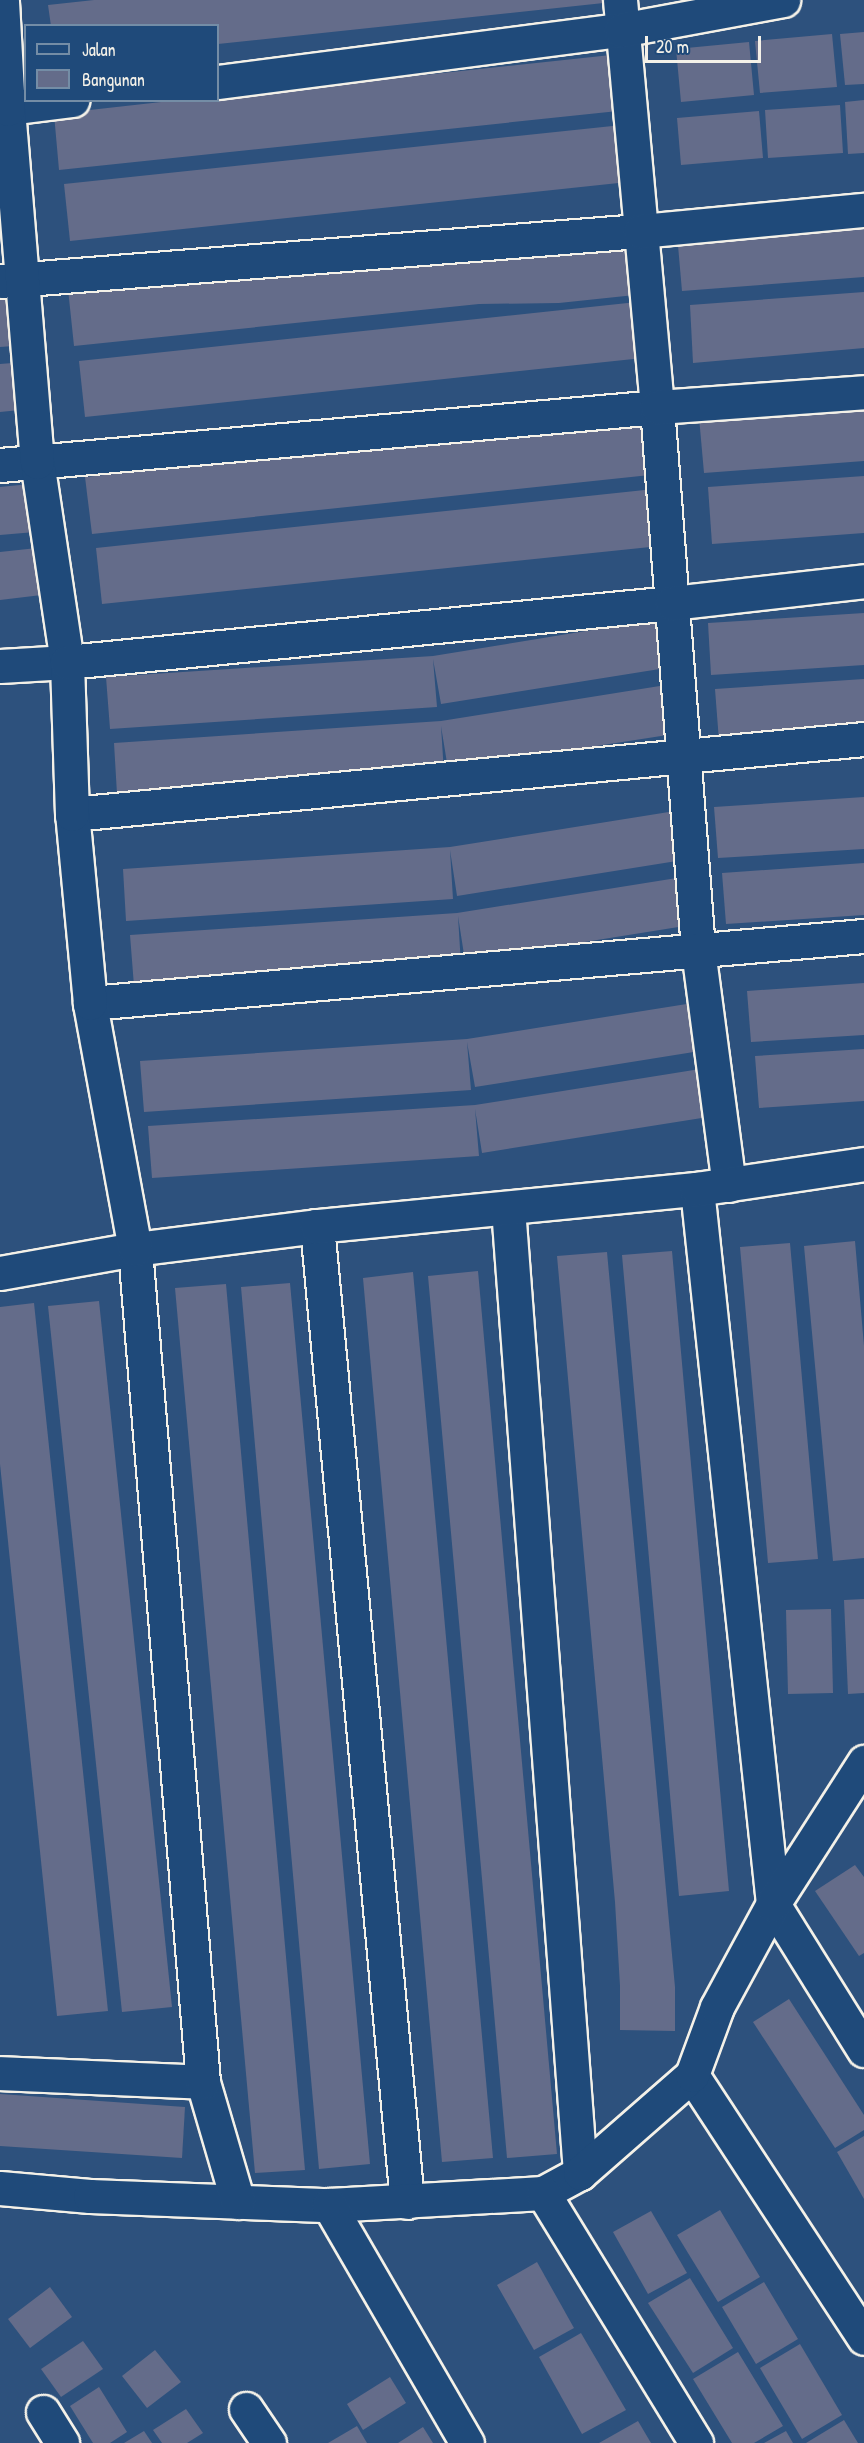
<!DOCTYPE html>
<html>
<head>
<meta charset="utf-8">
<style>
	body { margin:0 }
	#map { position:relative; width:864px; height:2443px; overflow:hidden; background:#2d517d; font-family:"Patrick Hand",sans-serif }
	div>[style] { position:absolute }
	[style*='--x'] { left:calc(var(--x)*1px); top:calc(var(--y)*1px); width:calc(var(--w)*1px); rotate:calc(var(--a)*1deg) }
	.building>* { inset:0; background:#646c8a }
	.roads { filter:drop-shadow(2px 0 #f4f1e8) drop-shadow(-2px 0 #f4f1e8) drop-shadow(0 2px #f4f1e8) drop-shadow(0 -2px #f4f1e8) }
	.minor>* { height:33px; margin:-16.5px; padding:0 16.5px; transform-origin:16.5px; border-radius:16.5px; background:#1f4a7a }
	span { translate:-50% -50%; white-space:nowrap; text-align:center; line-height:1.15; -webkit-text-stroke:4.5px #1f4a7a; paint-order:stroke }
	.legend { position:absolute; left:24px; top:24px; width:195px; height:78px; box-sizing:border-box; background:#1f4a7a; border:2px solid #748da6; margin:0; padding:8px 10px; list-style:none; font-size:18px; color:#f4f1e8 }
	.legend li { display:flex; align-items:center; gap:12px; height:30px }
	.legend b { width:30px; border:2px solid #748da6 }
	.scale { position:absolute; left:645px; top:36px; width:116px; height:27px; box-sizing:border-box; border:3px solid #f4f1e8; border-top:0; padding-left:8px; font-size:18px; line-height:21px; white-space:nowrap; color:#f4f1e8; -webkit-text-stroke:4px #1f4a7a; paint-order:stroke }
</style>
</head>
<body>
<div id="map">
	<div class="building">
		<i style="clip-path:polygon(94px 0,613px 0,613px 2px,218px 44px,218px 26px,51px 26px,48px 5px)"></i>
		<i style="clip-path:polygon(864px 32px,864px 84px,845px 85px,840px 34px)"></i>
		<i style="clip-path:polygon(832px 34px,837px 87px,760px 93px,755px 41px)"></i>
		<i style="clip-path:polygon(749px 42px,754px 95px,681px 102px,676px 49px)"></i>
		<i style="clip-path:polygon(611px 55px,618px 111px,59px 170px,54px 114px,179px 100px,218px 100px,218px 97px)"></i>
		<i style="clip-path:polygon(864px 100px,864px 153px,848px 154px,845px 102px)"></i>
		<i style="clip-path:polygon(840px 105px,843px 153px,768px 158px,765px 110px)"></i>
		<i style="clip-path:polygon(759px 111px,763px 158px,681px 165px,677px 118px)"></i>
		<i style="clip-path:polygon(622px 125px,628px 182px,70px 241px,64px 184px)"></i>
		<i style="clip-path:polygon(864px 220px,864px 277px,682px 291px,677px 234px)"></i>
		<i style="clip-path:polygon(628px 238px,635px 295px,559px 303px,479px 304px,74px 346px,68px 289px)"></i>
		<i style="clip-path:polygon(864px 292px,864px 348px,693px 363px,690px 305px)"></i>
		<i style="clip-path:polygon(9px 298px,14px 346px,0 347px,0 299px)"></i>
		<i style="clip-path:polygon(637px 302px,643px 358px,85px 417px,79px 361px)"></i>
		<i style="clip-path:polygon(25px 362px,30px 409px,0 412px,0 364px)"></i>
		<i style="clip-path:polygon(864px 404px,864px 461px,704px 473px,699px 417px)"></i>
		<i style="clip-path:polygon(644px 418px,650px 475px,92px 534px,85px 477px)"></i>
		<i style="clip-path:polygon(864px 476px,864px 533px,712px 544px,708px 487px)"></i>
		<i style="clip-path:polygon(30px 484px,35px 532px,0 535px,0 487px)"></i>
		<i style="clip-path:polygon(654px 489px,660px 546px,102px 604px,96px 548px)"></i>
		<i style="clip-path:polygon(46px 547px,50px 594px,0 600px,0 552px)"></i>
		<i style="clip-path:polygon(864px 613px,864px 665px,711px 675px,708px 623px)"></i>
		<i style="clip-path:polygon(659px 619px,666px 668px,441px 704px,433px 659px,437px 707px,110px 729px,106px 677px,433px 656px)"></i>
		<i style="clip-path:polygon(864px 679px,864px 731px,719px 741px,715px 689px)"></i>
		<i style="clip-path:polygon(666px 685px,674px 734px,448px 769px,441px 726px,444px 773px,117px 794px,114px 743px,441px 721px)"></i>
		<i style="clip-path:polygon(864px 797px,864px 849px,718px 858px,714px 807px)"></i>
		<i style="clip-path:polygon(675px 811px,683px 860px,457px 896px,450px 850px,453px 899px,126px 921px,123px 869px,450px 847px)"></i>
		<i style="clip-path:polygon(864px 863px,864px 915px,726px 924px,722px 873px)"></i>
		<i style="clip-path:polygon(683px 877px,691px 925px,465px 961px,458px 916px,461px 965px,134px 986px,130px 935px,457px 913px)"></i>
		<i style="clip-path:polygon(864px 983px,864px 1035px,751px 1042px,747px 991px)"></i>
		<i style="clip-path:polygon(693px 1003px,700px 1051px,475px 1087px,467px 1042px,471px 1090px,144px 1112px,140px 1061px,467px 1039px)"></i>
		<i style="clip-path:polygon(864px 1049px,864px 1101px,759px 1108px,755px 1056px)"></i>
		<i style="clip-path:polygon(700px 1069px,708px 1117px,482px 1153px,475px 1109px,479px 1156px,152px 1178px,148px 1126px,475px 1105px)"></i>
		<i style="clip-path:polygon(855px 1241px,864px 1346px,864px 1558px,833px 1561px,804px 1246px)"></i>
		<i style="clip-path:polygon(790px 1243px,818px 1559px,768px 1563px,740px 1247px)"></i>
		<i style="clip-path:polygon(672px 1251px,729px 1891px,679px 1896px,622px 1255px)"></i>
		<i style="clip-path:polygon(607px 1252px,675px 1987px,675px 2031px,620px 2030px,620px 1986px,615px 1902px,557px 1256px)"></i>
		<i style="clip-path:polygon(478px 1271px,557px 2154px,507px 2158px,428px 1276px)"></i>
		<i style="clip-path:polygon(413px 1272px,493px 2158px,442px 2162px,363px 1278px)"></i>
		<i style="clip-path:polygon(290px 1283px,370px 2164px,319px 2169px,241px 1287px)"></i>
		<i style="clip-path:polygon(226px 1284px,305px 2170px,255px 2173px,175px 1288px)"></i>
		<i style="clip-path:polygon(99px 1301px,172px 2007px,122px 2012px,48px 1306px)"></i>
		<i style="clip-path:polygon(34px 1303px,108px 2011px,57px 2016px,0 1464px,0 1307px)"></i>
		<i style="clip-path:polygon(864px 1599px,864px 1693px,848px 1694px,844px 1600px)"></i>
		<i style="clip-path:polygon(831px 1609px,833px 1693px,788px 1694px,786px 1610px)"></i>
		<i style="clip-path:polygon(855px 1865px,864px 1877px,864px 1953px,859px 1956px,815px 1891px)"></i>
		<i style="clip-path:polygon(789px 1999px,864px 2115px,864px 2130px,835px 2148px,753px 2022px)"></i>
		<i style="clip-path:polygon(0 2094px,185px 2107px,182px 2158px,0 2146px)"></i>
		<i style="clip-path:polygon(864px 2136px,864px 2199px,837px 2152px)"></i>
		<i style="clip-path:polygon(720px 2210px,760px 2277px,718px 2302px,677px 2235px)"></i>
		<i style="clip-path:polygon(651px 2211px,687px 2273px,648px 2294px,613px 2232px)"></i>
		<i style="clip-path:polygon(537px 2262px,574px 2328px,534px 2350px,497px 2285px)"></i>
		<i style="clip-path:polygon(690px 2278px,733px 2348px,693px 2373px,648px 2303px)"></i>
		<i style="clip-path:polygon(764px 2282px,798px 2339px,756px 2364px,722px 2307px)"></i>
		<i style="clip-path:polygon(50px 2287px,72px 2317px,30px 2348px,8px 2319px)"></i>
		<i style="clip-path:polygon(581px 2333px,626px 2410px,582px 2434px,539px 2357px)"></i>
		<i style="clip-path:polygon(83px 2341px,103px 2369px,61px 2397px,41px 2369px)"></i>
		<i style="clip-path:polygon(800px 2344px,842px 2415px,802px 2439px,760px 2368px)"></i>
		<i style="clip-path:polygon(155px 2350px,181px 2382px,147px 2408px,122px 2376px)"></i>
		<i style="clip-path:polygon(738px 2352px,783px 2426px,754px 2443px,732px 2443px,693px 2379px)"></i>
		<i style="clip-path:polygon(390px 2377px,406px 2403px,363px 2430px,347px 2404px)"></i>
		<i style="clip-path:polygon(99px 2387px,127px 2432px,110px 2443px,93px 2443px,70px 2406px)"></i>
		<i style="clip-path:polygon(186px 2409px,203px 2433px,187px 2443px,162px 2443px,153px 2430px)"></i>
		<i style="clip-path:polygon(844px 2420px,858px 2443px,806px 2443px)"></i>
		<i style="clip-path:polygon(638px 2421px,651px 2443px,599px 2443px)"></i>
		<i style="clip-path:polygon(357px 2426px,367px 2443px,328px 2443px)"></i>
		<i style="clip-path:polygon(423px 2427px,433px 2443px,398px 2443px)"></i>
		<i style="clip-path:polygon(144px 2431px,152px 2443px,124px 2443px)"></i>
		<i style="clip-path:polygon(786px 2431px,793px 2443px,764px 2443px)"></i>
	</div>
	<div class="roads">
		<div class="minor">
			<i style="--x:620;--y:0;--w:409;--a:84.8"></i>
			<i style="--x:657;--y:407;--w:545;--a:85.68"></i>
			<i style="--x:698;--y:950;--w:237;--a:82.5"></i>
			<i style="--x:218;--y:82;--w:406;--a:-7.4"></i>
			<i style="--x:621;--y:30;--w:165;--a:-10.5"></i>
			<i style="--x:0;--y:109;--w:73;--a:-7.1"></i>
			<i style="--x:0;--y:281;--w:642;--a:-4.47"></i>
			<i style="--x:640;--y:231;--w:225;--a:-5.4"></i>
			<i style="--x:0;--y:465;--w:660;--a:-5.04"></i>
			<i style="--x:657;--y:407;--w:208;--a:-4.1"></i>
			<i style="--x:0;--y:666;--w:67;--a:-3.4"></i>
			<i style="--x:67;--y:662;--w:202;--a:-98.5"></i>
			<i style="--x:37;--y:462;--w:354;--a:-94.7"></i>
			<i style="--x:8;--y:109;--w:109;--a:-93.2"></i>
			<i style="--x:72;--y:814;--w:796;--a:-5.41"></i>
			<i style="--x:90;--y:1003;--w:777;--a:-4.95"></i>
			<i style="--x:697;--y:1189;--w:719;--a:83.93"></i>
			<i style="--x:773;--y:1904;--w:172;--a:58.1"></i>
			<i style="--x:508;--y:1208;--w:968;--a:85.73"></i>
			<i style="--x:580;--y:2173;--w:42;--a:151.6"></i>
			<i style="--x:317;--y:1226;--w:980;--a:84.73"></i>
			<i style="--x:0;--y:1273;--w:137;--a:-10.1"></i>
			<i style="--x:135;--y:1249;--w:183;--a:-7.2"></i>
			<i style="--x:317;--y:1226;--w:382;--a:-5.6"></i>
			<i style="--x:697;--y:1189;--w:169;--a:-8.5"></i>
			<i style="--x:0;--y:2073;--w:203;--a:2.5"></i>
			<i style="--x:692;--y:2075;--w:314;--a:56.8"></i>
			<i style="--x:580;--y:2173;--w:149;--a:-41.2"></i>
			<i style="--x:692;--y:2075;--w:72;--a:-69.8"></i>
			<i style="--x:717;--y:2007;--w:117;--a:-61.5"></i>
			<i style="--x:773;--y:1904;--w:169;--a:-57.3"></i>
			<i style="--x:0;--y:2188;--w:90;--a:5.1"></i>
			<i style="--x:90;--y:2196;--w:239;--a:2.2"></i>
			<i style="--x:329;--y:2205;--w:214;--a:-3.2"></i>
			<i style="--x:543;--y:2193;--w:293;--a:58.5"></i>
			<i style="--x:238;--y:2202;--w:125;--a:-106.3"></i>
			<i style="--x:203;--y:2082;--w:836;--a:-94.67"></i>
			<i style="--x:135;--y:1249;--w:250;--a:-100.4"></i>
			<i style="--x:90;--y:1003;--w:190;--a:-95.4"></i>
			<i style="--x:72;--y:814;--w:152;--a:-91.9"></i>
			<i style="--x:67;--y:662;--w:608;--a:-5.57"></i>
			<i style="--x:672;--y:603;--w:193;--a:-6.5"></i>
			<i style="--x:329;--y:2205;--w:275;--a:59.9"></i>
			<i style="--x:246;--y:2409;--w:41;--a:55.9"></i>
			<i style="--x:43;--y:2412;--w:36;--a:58"></i>
		</div>
	</div>
	<ul class="legend">
	<li><b style="height:8px;background:#1f4a7a"></b>Jalan</li>
	<li><b style="height:16px;background:#646c8a"></b>Bangunan</li>
	</ul>
	<div class="scale">20 m</div>
</div>
</body>
</html>
